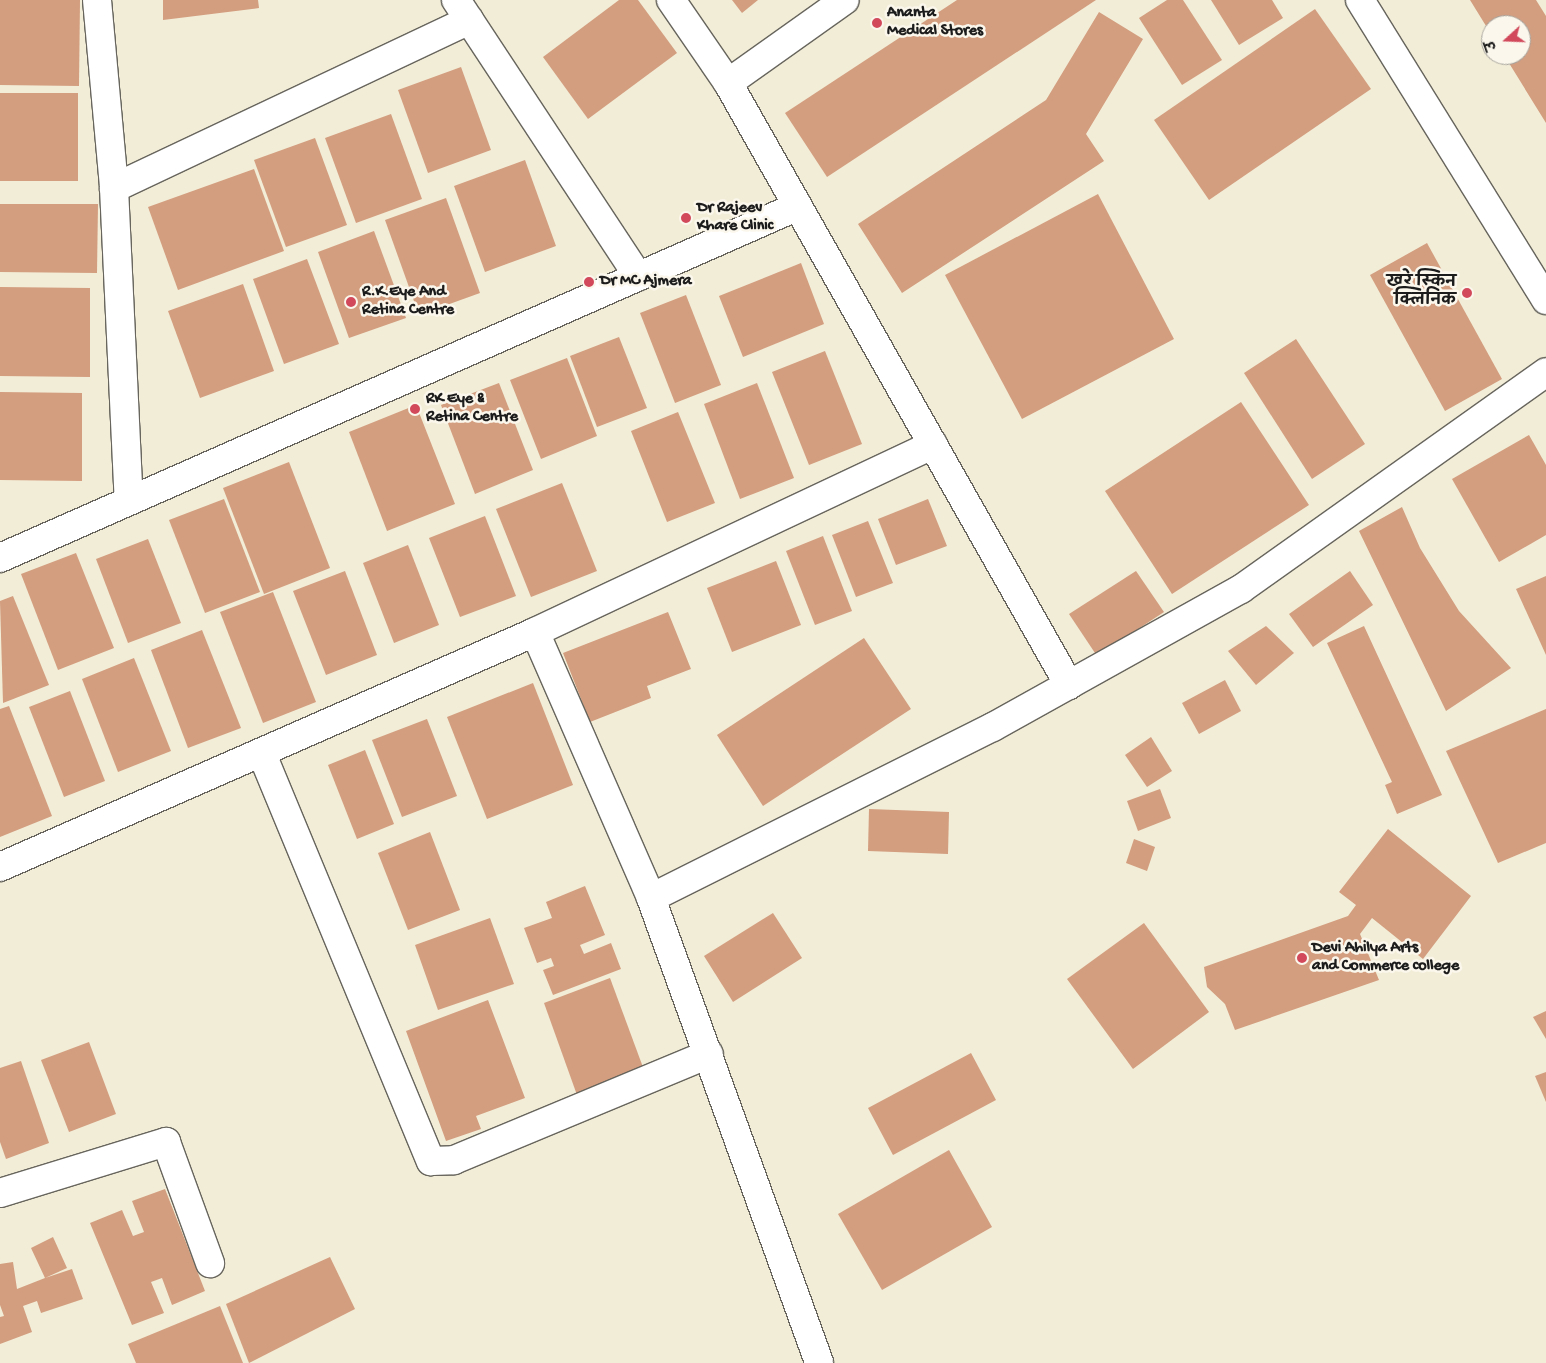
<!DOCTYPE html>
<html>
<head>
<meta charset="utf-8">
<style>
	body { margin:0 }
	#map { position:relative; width:1546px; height:1363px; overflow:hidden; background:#f2edd7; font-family:"Gochi Hand","Playpen Sans Deva",sans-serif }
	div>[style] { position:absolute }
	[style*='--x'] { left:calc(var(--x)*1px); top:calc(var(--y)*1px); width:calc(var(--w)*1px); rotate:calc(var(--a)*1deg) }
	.building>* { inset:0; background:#d39d7f }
	.roads { filter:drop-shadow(1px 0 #67655d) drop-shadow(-1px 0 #67655d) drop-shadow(0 1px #67655d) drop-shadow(0 -1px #67655d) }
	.minor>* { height:28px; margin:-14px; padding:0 14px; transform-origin:14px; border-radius:14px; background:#fff }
	.dots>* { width:14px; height:14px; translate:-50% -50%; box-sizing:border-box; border:2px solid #fbf7ec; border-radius:50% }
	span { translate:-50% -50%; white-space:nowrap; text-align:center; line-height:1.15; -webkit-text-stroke:5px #fbf7ec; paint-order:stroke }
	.poi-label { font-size:16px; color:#1c1c1c; font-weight:700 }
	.left { translate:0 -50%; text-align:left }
	.right { translate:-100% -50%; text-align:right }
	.north { position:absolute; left:1481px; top:15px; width:50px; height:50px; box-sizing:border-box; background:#fbf7ec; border:1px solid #a29f99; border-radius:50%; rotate:250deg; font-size:14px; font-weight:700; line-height:20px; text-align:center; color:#1c1c1c }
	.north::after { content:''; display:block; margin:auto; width:18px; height:22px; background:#d1495b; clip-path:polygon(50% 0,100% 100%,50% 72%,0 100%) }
</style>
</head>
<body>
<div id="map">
	<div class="building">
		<i style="clip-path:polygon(0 0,80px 0,79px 86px,0 85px)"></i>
		<i style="clip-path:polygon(163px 0,258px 0,259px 8px,163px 20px)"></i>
		<i style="clip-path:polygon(619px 0,638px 0,677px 53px,588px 119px,543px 57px)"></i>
		<i style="clip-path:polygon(732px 0,758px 0,742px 13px)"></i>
		<i style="clip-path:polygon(957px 0,1096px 0,827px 177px,785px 113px)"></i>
		<i style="clip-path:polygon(1167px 0,1183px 0,1222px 60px,1182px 85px,1139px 18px)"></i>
		<i style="clip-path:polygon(1211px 0,1272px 0,1283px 18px,1239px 45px)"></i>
		<i style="clip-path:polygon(1470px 0,1536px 0,1546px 16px,1546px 123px,1504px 55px,1521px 55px,1521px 25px,1491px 25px,1491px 34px)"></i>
		<i style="clip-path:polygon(1315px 9px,1371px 89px,1209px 200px,1154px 120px)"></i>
		<i style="clip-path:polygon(1099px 12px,1143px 39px,1086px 134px,1104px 161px,902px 293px,858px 224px,1046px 100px)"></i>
		<i style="clip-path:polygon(461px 67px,491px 150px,428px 173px,398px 90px)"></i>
		<i style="clip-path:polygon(0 93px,78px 93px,78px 181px,0 181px)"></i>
		<i style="clip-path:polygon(391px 114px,422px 199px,356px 223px,325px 138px)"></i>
		<i style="clip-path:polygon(315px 138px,347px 225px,286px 247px,254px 160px)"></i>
		<i style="clip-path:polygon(525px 160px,556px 246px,485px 272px,454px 186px)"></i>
		<i style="clip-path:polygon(254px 169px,284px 251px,178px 290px,148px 207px)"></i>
		<i style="clip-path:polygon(1098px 194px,1174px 339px,1022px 419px,945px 275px)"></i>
		<i style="clip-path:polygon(446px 198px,480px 293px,419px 315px,385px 220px)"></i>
		<i style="clip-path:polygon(0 204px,98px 204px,97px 273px,0 272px)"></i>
		<i style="clip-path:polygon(374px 231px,406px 318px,349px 338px,318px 252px)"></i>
		<i style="clip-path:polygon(1427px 243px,1502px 379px,1445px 411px,1370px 275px)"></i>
		<i style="clip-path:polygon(307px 259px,339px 344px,284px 364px,253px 279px)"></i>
		<i style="clip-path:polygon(801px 263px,824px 324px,743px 357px,719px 296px)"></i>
		<i style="clip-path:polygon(243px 284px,274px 371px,200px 398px,168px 311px)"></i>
		<i style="clip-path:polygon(0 287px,90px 288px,90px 377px,0 376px)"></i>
		<i style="clip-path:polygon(686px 295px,721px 385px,675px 403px,640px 313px)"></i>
		<i style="clip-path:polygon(619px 337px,647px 408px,597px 427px,570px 356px)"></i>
		<i style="clip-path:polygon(1296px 339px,1365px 444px,1312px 479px,1244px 373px)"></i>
		<i style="clip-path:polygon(825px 351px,862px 444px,809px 465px,772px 372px)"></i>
		<i style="clip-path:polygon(567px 358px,597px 436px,541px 459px,510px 380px)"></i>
		<i style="clip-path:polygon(499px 383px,533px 470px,475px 494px,441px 405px)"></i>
		<i style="clip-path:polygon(757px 383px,794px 478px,740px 499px,704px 404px)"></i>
		<i style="clip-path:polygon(0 392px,82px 393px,82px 481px,0 480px)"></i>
		<i style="clip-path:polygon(1241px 402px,1309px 505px,1172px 594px,1105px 491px)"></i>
		<i style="clip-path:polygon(416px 405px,455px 504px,387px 531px,349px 432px)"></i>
		<i style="clip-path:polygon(678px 412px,715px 503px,667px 522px,631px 431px)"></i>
		<i style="clip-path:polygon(1529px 435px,1546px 465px,1546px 535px,1499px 562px,1452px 479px)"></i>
		<i style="clip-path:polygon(289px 462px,330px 568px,264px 594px,223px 488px)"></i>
		<i style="clip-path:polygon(562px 483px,597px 571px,531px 597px,496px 509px)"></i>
		<i style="clip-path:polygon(224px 499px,260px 592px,205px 613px,169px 520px)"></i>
		<i style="clip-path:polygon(928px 499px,947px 546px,896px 565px,878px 519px)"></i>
		<i style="clip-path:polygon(1402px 507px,1420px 548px,1459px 611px,1511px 668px,1446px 711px,1359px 531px)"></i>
		<i style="clip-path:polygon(485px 516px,516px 596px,460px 617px,429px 538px)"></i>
		<i style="clip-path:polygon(868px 521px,893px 583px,856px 597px,832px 535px)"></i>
		<i style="clip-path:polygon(823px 536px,852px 611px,815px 625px,786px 551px)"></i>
		<i style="clip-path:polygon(148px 539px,181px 623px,128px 643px,96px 559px)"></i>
		<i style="clip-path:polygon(408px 545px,439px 625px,394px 643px,363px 563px)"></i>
		<i style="clip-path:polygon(76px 553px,114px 648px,58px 670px,21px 574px)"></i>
		<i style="clip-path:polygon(776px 561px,801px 625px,732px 652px,707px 588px)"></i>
		<i style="clip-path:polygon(345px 571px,377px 655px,326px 675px,293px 591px)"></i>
		<i style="clip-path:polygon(1136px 571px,1164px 612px,1097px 656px,1069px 614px)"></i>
		<i style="clip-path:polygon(1350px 571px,1373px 605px,1313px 647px,1289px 614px)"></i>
		<i style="clip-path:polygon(1546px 576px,1546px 655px,1516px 589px)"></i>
		<i style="clip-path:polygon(273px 592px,316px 702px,263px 723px,220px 612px)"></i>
		<i style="clip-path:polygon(13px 596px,49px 685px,3px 703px,0 601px)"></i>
		<i style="clip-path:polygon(668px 612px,691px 669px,647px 686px,651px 698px,590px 722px,563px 653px)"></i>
		<i style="clip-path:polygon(1266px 626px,1294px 653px,1256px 685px,1228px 651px)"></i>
		<i style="clip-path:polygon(1364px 626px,1442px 795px,1397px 814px,1385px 785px,1392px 782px,1327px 643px)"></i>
		<i style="clip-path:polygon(202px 630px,241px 728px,188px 748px,151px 650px)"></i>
		<i style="clip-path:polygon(864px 638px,911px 709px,763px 806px,717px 735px)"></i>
		<i style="clip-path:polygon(134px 658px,171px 751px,118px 772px,82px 679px)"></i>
		<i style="clip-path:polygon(1225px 680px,1241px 711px,1199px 734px,1182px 703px)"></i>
		<i style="clip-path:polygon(533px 683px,573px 785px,487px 819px,447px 717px)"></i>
		<i style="clip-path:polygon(70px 691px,105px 781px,64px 797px,29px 707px)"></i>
		<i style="clip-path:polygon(9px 706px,52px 816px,0 837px,0 709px)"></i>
		<i style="clip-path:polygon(1546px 709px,1546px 843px,1498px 863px,1446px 751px)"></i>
		<i style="clip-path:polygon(427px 719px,457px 796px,402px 817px,372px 740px)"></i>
		<i style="clip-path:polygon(1151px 737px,1172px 771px,1147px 787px,1125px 755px)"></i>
		<i style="clip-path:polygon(365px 750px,394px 824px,357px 839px,328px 765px)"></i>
		<i style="clip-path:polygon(1160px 789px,1171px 818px,1138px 831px,1127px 801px)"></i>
		<i style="clip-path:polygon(869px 809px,949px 812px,948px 854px,868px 851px)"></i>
		<i style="clip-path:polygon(1388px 829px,1471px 896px,1423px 959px,1372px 918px,1360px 934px,1379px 980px,1235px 1030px,1225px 1004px,1207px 987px,1204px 967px,1348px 916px,1356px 905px,1339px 892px)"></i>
		<i style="clip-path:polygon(430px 832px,460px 910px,408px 930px,378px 853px)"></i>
		<i style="clip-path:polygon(1134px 839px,1155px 847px,1147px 871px,1126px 863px)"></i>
		<i style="clip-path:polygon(585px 886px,605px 935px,580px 945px,584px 954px,611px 943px,621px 969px,553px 995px,543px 970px,554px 966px,551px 958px,537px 963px,524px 928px,552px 918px,546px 902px)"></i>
		<i style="clip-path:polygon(773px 913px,802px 958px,733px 1002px,704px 956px)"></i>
		<i style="clip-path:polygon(490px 918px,514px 984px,438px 1010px,415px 945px)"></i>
		<i style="clip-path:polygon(1144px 923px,1209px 1012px,1133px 1069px,1067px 979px)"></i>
		<i style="clip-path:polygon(610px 978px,644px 1070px,577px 1095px,544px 1003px)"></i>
		<i style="clip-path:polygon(488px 1000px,525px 1098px,476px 1116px,481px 1129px,446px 1141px,406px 1031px)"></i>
		<i style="clip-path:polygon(1546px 1011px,1546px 1039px,1533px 1017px)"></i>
		<i style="clip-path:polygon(89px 1042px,116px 1114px,69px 1132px,41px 1060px)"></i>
		<i style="clip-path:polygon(971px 1053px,996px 1100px,893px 1155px,868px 1108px)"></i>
		<i style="clip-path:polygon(21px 1061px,49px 1143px,6px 1159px,0 1142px,0 1068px)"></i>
		<i style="clip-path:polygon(1546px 1072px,1546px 1102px,1535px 1076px)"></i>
		<i style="clip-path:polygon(949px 1150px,992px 1227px,882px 1290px,838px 1214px)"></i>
		<i style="clip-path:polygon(165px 1189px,205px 1291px,172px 1305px,162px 1278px,151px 1282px,164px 1313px,132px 1325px,90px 1223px,122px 1210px,133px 1236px,144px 1232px,132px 1201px)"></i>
		<i style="clip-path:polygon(53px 1237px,67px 1268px,45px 1278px,72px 1269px,83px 1299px,41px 1313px,37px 1301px,23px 1306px,32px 1332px,0 1344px,0 1317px,4px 1316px,0 1305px,0 1264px,13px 1262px,17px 1289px,45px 1278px,31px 1248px)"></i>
		<i style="clip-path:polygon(330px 1257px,355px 1309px,249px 1363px,226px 1304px)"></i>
		<i style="clip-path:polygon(220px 1306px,243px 1363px,136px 1363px,128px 1344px)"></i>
	</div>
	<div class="roads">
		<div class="minor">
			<i style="--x:97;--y:0;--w:189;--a:84.8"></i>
			<i style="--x:114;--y:188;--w:313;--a:87.3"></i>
			<i style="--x:456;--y:0;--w:331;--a:56.6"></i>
			<i style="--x:671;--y:0;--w:101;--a:55.5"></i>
			<i style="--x:728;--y:83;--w:692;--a:60.47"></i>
			<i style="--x:1360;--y:0;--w:353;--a:58.2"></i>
			<i style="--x:728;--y:83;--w:143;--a:-35.4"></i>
			<i style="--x:114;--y:188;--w:393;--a:-25.3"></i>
			<i style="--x:0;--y:558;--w:872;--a:-23.8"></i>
			<i style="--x:535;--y:632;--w:290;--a:66.4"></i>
			<i style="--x:651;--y:898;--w:494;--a:70.1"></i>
			<i style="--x:262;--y:754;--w:441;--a:67.5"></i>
			<i style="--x:431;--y:1161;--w:23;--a:-2"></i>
			<i style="--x:454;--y:1160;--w:276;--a:-22.6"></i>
			<i style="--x:0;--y:867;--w:584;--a:-23.71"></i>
			<i style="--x:535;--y:632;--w:440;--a:-25.2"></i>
			<i style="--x:651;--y:898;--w:382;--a:-26.6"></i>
			<i style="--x:993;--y:727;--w:284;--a:-29.1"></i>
			<i style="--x:1241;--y:589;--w:374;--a:-35.4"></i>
			<i style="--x:0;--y:1193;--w:174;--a:-17.1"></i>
			<i style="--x:166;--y:1142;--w:129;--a:70"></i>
		</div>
	</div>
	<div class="dots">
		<i style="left:877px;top:23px;background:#d1495b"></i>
		<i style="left:686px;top:218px;background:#d1495b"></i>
		<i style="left:589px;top:282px;background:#d1495b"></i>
		<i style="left:1467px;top:293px;background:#d1495b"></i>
		<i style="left:351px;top:302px;background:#d1495b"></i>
		<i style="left:415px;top:409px;background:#d1495b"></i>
		<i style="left:1302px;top:958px;background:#d1495b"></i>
	</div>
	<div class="poi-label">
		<span class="left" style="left:887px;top:23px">Ananta<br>Medical Stores</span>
		<span class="left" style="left:697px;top:218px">Dr Rajeev<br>Khare Clinic</span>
		<span class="left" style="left:600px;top:282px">Dr MC Ajmera</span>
		<span class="right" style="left:1456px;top:293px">खरे स्किन<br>क्लिनिक</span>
		<span class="left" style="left:362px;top:302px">R.K.Eye And<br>Retina Centre</span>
		<span class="left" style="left:426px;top:409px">RK Eye &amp;<br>Retina Centre</span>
		<span class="left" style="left:1312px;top:958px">Devi Ahilya Arts<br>and Commerce college</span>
	</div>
	<div class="north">उ</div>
</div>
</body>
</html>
